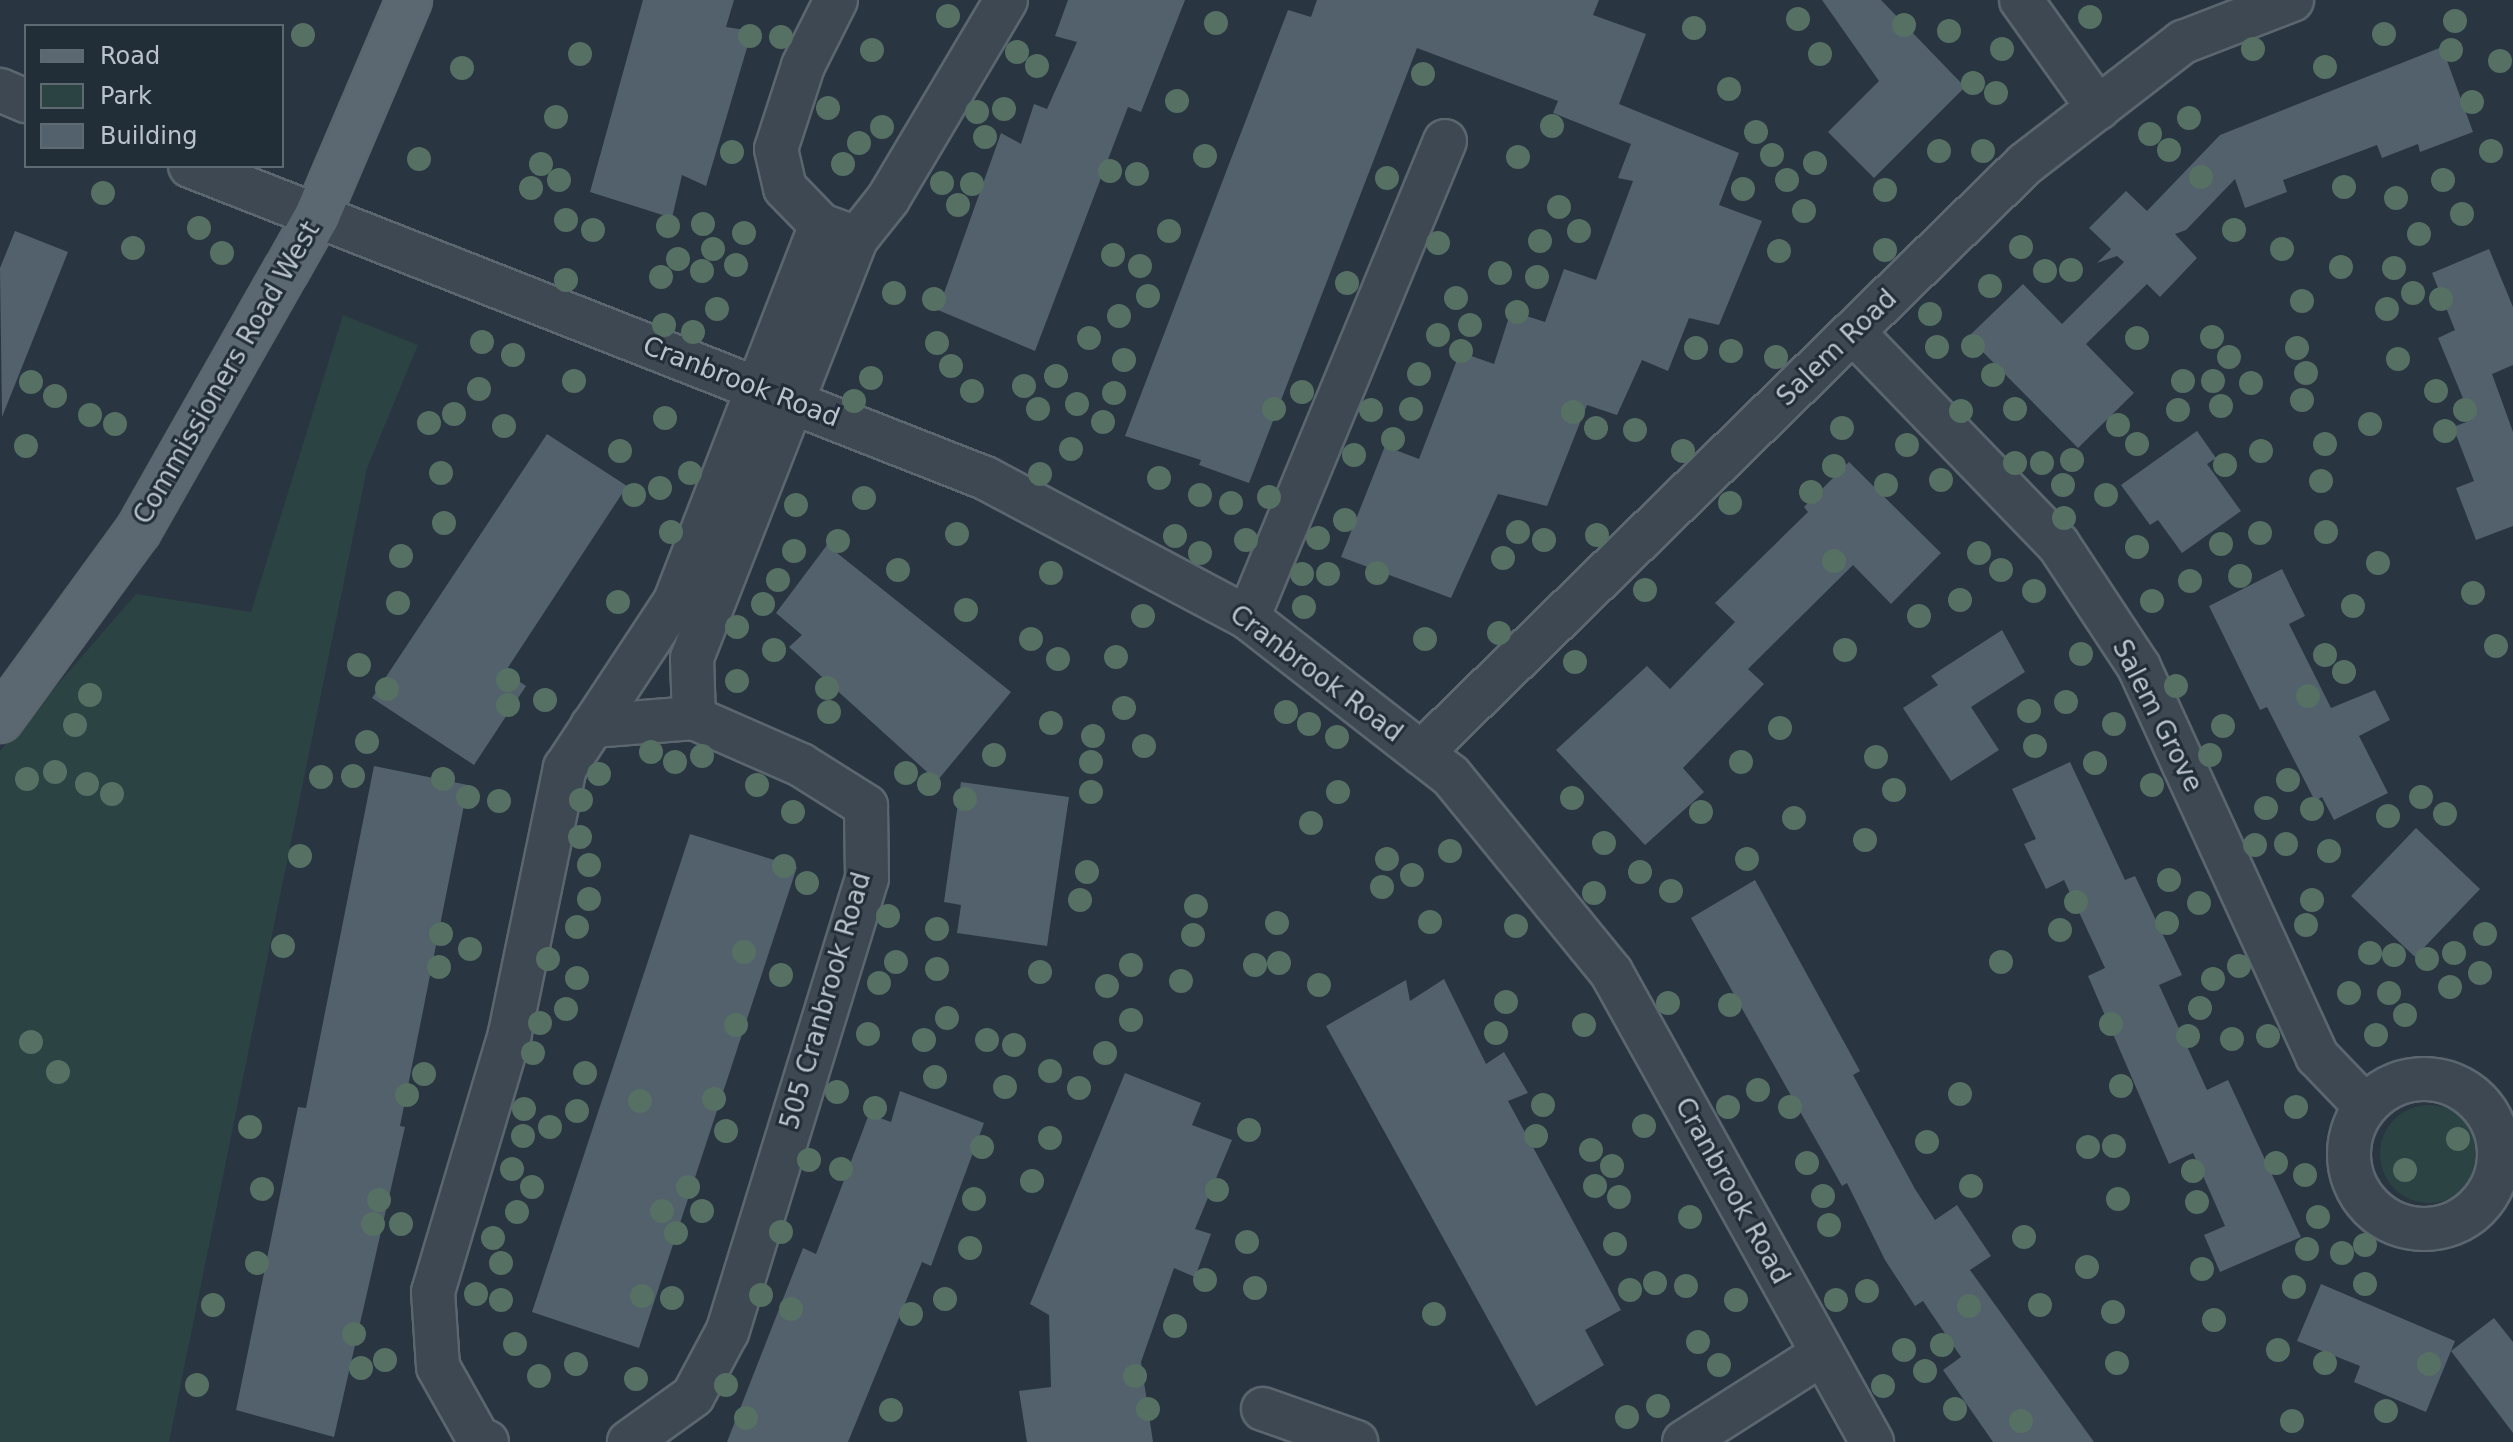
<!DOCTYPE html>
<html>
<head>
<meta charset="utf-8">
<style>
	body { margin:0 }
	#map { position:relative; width:2513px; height:1442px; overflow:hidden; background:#293642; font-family:"DejaVu Sans",sans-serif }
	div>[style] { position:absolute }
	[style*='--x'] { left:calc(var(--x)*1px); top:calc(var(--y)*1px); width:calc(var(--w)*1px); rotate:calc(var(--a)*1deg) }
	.green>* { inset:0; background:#2b4343 }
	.round { border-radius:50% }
	.building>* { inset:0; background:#52616c }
	.roads { filter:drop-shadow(2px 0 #5b666f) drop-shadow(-2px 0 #5b666f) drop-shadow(0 2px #5b666f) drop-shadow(0 -2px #5b666f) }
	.minor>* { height:42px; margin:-21px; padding:0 21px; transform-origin:21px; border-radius:21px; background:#3d4852 }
	.minor>.ring { margin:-21px; padding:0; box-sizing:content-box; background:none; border:42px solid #3d4852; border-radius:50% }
	.major>* { height:44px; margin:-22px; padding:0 22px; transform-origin:22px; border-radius:22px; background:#5b6771 }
	.trees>* { width:24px; height:24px; margin:-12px; border-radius:50%; background:#567063 }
	span { translate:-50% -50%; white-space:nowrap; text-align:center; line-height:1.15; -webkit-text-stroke:6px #212d37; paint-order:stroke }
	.street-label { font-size:26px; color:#bac3cb }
	.legend { position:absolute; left:24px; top:24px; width:260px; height:144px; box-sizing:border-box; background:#212d37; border:2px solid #5e6972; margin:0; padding:10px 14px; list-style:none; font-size:24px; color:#bac3cb }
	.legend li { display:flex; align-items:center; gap:16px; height:40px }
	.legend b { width:40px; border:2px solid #5e6972 }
</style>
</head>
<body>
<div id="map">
	<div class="green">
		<i style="clip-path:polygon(343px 315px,418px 345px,367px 468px,169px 1442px,0 1442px,0 751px,136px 594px,251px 612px)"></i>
		<i class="round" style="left:2380px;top:1105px;width:98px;height:98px"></i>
	</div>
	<div class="building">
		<i style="clip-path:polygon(643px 0,734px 0,726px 27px,752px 31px,706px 186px,682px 175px,672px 218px,590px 192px)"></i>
		<i style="clip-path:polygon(1068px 0,1185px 0,1141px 112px,1128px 107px,1035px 351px,938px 310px,1001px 133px,1021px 144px,1034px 104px,1047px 109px,1077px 42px,1055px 36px)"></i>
		<i style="clip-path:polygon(1317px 0,1599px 0,1593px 15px,1646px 34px,1619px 104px,1739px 153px,1719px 205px,1762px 221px,1719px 325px,1689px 318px,1668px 371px,1642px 360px,1617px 415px,1587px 405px,1547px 506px,1498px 494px,1451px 598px,1341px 557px,1385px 446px,1419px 459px,1460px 352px,1494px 364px,1511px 311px,1545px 322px,1564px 269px,1596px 280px,1633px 181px,1618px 178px,1631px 144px,1553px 113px,1558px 101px,1417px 48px,1249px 483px,1199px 465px,1201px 460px,1125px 436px,1288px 10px,1311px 17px)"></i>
		<i style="clip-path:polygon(1822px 0,1881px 0,1965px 87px,1874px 178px,1828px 132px,1879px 81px)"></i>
		<i style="clip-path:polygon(2442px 47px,2473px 132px,2420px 152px,2418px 144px,2382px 158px,2377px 145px,2283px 180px,2287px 192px,2245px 208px,2235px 179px,2186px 230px,2175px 234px,2197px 258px,2160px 297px,2147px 284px,2086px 344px,2134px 393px,2078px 448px,1968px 337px,2023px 284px,2062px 324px,2124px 262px,2117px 256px,2097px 263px,2111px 249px,2089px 228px,2126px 191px,2147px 211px,2220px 135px)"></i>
		<i style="clip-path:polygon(15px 231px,68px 252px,2px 417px,0 268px)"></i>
		<i style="clip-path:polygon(2489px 249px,2513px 307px,2513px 365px,2492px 374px,2513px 432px,2513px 526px,2476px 540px,2456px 488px,2474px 481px,2453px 427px,2472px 420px,2438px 338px,2455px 330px,2432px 273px)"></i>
		<i style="clip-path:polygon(2197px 431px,2216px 458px,2207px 464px,2241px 511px,2182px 553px,2158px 520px,2150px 525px,2121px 485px)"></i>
		<i style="clip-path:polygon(547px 434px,627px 486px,505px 672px,526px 686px,474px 765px,372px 698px)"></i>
		<i style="clip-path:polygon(1849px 462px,1941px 553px,1891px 604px,1853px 565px,1748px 669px,1764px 684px,1683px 768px,1704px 792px,1645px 845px,1556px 750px,1647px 666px,1670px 689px,1735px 622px,1715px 603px,1808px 512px,1804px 507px)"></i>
		<i style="clip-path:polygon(827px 545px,1011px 692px,937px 781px,789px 647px,802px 635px,776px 613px)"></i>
		<i style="clip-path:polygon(2282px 569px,2305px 616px,2289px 624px,2331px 708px,2375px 690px,2390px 720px,2359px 736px,2388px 793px,2334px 820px,2322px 797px,2315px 801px,2267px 707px,2260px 710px,2209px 606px)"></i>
		<i style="clip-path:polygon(2002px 630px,2025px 672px,1971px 707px,1999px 750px,1951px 781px,1903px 708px,1938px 685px,1931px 676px)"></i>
		<i style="clip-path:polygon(2070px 762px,2125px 880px,2135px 876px,2182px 975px,2159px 985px,2207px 1090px,2228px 1080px,2301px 1237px,2220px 1272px,2204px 1235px,2225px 1226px,2193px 1153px,2169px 1164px,2088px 976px,2105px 968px,2064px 880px,2046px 889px,2024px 844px,2036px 839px,2012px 789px)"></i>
		<i style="clip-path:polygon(374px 766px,468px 785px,400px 1126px,405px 1127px,334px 1437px,236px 1410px,298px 1107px,306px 1108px)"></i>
		<i style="clip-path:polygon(961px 782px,1069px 797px,1047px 946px,957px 933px,961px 905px,944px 902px)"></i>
		<i style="clip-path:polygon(2416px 828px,2480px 889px,2415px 957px,2351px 896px)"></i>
		<i style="clip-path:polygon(690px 834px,797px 867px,639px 1348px,532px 1312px)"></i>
		<i style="clip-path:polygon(1755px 880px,1860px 1071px,1853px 1075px,1915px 1189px,1935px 1220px,1957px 1205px,1991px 1256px,1970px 1270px,2094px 1442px,1993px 1442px,1943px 1370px,1961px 1357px,1923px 1301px,1915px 1306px,1885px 1260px,1847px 1183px,1842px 1186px,1691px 918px)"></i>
		<i style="clip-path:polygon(1444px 979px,1486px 1064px,1504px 1052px,1528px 1093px,1508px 1101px,1621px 1310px,1585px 1330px,1604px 1365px,1536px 1406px,1326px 1026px,1406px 980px,1410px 1001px)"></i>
		<i style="clip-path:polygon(1125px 1073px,1201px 1103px,1192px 1125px,1232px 1140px,1195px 1229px,1211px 1234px,1195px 1277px,1174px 1268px,1141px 1362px,1153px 1442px,1027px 1442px,1019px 1391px,1051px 1387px,1049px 1315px,1030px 1304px)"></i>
		<i style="clip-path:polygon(900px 1091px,984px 1123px,931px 1266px,922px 1262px,848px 1442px,727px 1442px,803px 1248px,816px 1254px,869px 1114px,891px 1122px)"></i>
		<i style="clip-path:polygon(2321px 1284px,2455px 1341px,2426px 1412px,2354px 1382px,2360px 1366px,2297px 1341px)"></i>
		<i style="clip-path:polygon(2494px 1318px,2513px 1342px,2513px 1433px,2451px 1351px)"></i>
	</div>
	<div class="roads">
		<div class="minor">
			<i style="--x:836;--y:0;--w:74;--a:116.6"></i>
			<i style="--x:803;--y:66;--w:87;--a:108"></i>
			<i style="--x:776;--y:149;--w:40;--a:77"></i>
			<i style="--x:785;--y:188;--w:52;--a:45.8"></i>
			<i style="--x:821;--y:225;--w:29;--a:20"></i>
			<i style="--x:2021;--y:0;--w:133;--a:54.5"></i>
			<i style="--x:0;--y:90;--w:28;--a:23"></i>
			<i style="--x:190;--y:166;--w:854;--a:21.43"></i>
			<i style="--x:985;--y:478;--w:298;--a:28"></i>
			<i style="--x:1248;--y:618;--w:257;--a:37.9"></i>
			<i style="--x:1451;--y:776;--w:253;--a:50.8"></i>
			<i style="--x:1611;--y:972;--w:538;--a:60.96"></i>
			<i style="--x:1853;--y:332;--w:295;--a:46"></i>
			<i style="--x:2058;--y:544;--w:147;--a:56.6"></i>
			<i style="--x:2139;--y:667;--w:428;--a:65.4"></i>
			<i style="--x:2317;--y:1056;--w:69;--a:46.2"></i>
			<i style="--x:1248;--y:618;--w:516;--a:-67.56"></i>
			<i style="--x:694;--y:718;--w:60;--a:-91.9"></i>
			<i style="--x:692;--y:658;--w:451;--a:-68.6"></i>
			<i style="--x:857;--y:238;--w:50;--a:-51.5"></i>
			<i style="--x:888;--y:199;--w:231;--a:-59.3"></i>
			<i style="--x:592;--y:726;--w:102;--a:-4.5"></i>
			<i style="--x:694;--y:718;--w:117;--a:23.7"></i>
			<i style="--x:801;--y:765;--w:77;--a:32.2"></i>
			<i style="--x:866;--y:806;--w:72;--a:89.2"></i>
			<i style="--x:867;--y:878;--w:475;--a:107.1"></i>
			<i style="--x:727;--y:1332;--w:72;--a:118"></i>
			<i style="--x:693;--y:1396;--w:79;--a:144.3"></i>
			<i style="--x:1421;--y:753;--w:844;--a:-44.28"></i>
			<i style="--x:2025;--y:164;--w:200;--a:-37.7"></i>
			<i style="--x:2183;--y:42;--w:117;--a:-21.1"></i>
			<i class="ring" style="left:2349px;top:1079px;width:108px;height:108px"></i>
			<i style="--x:1263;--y:1409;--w:99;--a:19.5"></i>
			<i style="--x:487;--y:1442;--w:10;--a:-156"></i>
			<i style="--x:478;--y:1438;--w:81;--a:-119.4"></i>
			<i style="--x:438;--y:1367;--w:75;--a:-93.8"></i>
			<i style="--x:433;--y:1292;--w:270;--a:-73.4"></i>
			<i style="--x:510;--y:1033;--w:271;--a:-78.3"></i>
			<i style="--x:565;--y:768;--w:200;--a:-56.6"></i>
			<i style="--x:675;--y:601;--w:403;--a:-68.8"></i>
			<i style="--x:1684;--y:1442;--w:164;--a:-32.5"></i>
		</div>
		<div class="major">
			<i style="--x:0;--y:720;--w:234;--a:-53.9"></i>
			<i style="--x:138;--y:531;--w:299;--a:-60.4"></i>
			<i style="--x:286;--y:271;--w:63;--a:-60.6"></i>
			<i style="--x:317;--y:216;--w:235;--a:-66.9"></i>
		</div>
	</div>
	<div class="trees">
		<i style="left:948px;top:16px"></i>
		<i style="left:2090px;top:17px"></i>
		<i style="left:1798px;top:19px"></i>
		<i style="left:2455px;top:21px"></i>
		<i style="left:1216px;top:23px"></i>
		<i style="left:1904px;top:25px"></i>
		<i style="left:1694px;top:28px"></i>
		<i style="left:1949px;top:31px"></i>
		<i style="left:2384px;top:34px"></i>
		<i style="left:303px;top:35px"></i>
		<i style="left:750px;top:36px"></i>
		<i style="left:781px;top:37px"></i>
		<i style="left:2002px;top:49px"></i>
		<i style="left:2253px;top:49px"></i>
		<i style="left:872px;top:50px"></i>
		<i style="left:2451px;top:50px"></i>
		<i style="left:1017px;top:52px"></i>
		<i style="left:580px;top:54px"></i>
		<i style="left:1820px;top:54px"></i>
		<i style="left:2500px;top:61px"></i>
		<i style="left:1037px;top:66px"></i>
		<i style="left:2325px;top:67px"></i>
		<i style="left:462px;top:68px"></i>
		<i style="left:1423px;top:74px"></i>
		<i style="left:1973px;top:83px"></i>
		<i style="left:1729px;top:89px"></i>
		<i style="left:1996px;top:93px"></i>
		<i style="left:1177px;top:101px"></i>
		<i style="left:2472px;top:102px"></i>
		<i style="left:828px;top:108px"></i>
		<i style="left:1004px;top:109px"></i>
		<i style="left:977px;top:112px"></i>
		<i style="left:556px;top:117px"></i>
		<i style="left:2189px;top:118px"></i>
		<i style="left:1552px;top:126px"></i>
		<i style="left:882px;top:127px"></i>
		<i style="left:1756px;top:132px"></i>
		<i style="left:2150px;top:134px"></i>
		<i style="left:985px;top:137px"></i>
		<i style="left:859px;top:143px"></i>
		<i style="left:2169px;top:150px"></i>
		<i style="left:1939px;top:151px"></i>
		<i style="left:1983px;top:151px"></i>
		<i style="left:2491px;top:151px"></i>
		<i style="left:732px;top:152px"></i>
		<i style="left:1772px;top:155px"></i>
		<i style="left:1205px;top:156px"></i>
		<i style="left:1518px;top:157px"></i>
		<i style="left:419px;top:159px"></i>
		<i style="left:1815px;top:163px"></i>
		<i style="left:541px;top:164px"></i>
		<i style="left:843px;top:164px"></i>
		<i style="left:1110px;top:171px"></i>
		<i style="left:1137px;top:174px"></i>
		<i style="left:2201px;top:177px"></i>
		<i style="left:1387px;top:178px"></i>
		<i style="left:559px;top:180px"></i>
		<i style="left:1787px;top:180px"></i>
		<i style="left:2443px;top:180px"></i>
		<i style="left:942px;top:183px"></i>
		<i style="left:972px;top:184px"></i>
		<i style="left:2344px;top:187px"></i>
		<i style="left:531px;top:188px"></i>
		<i style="left:1743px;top:189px"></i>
		<i style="left:1885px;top:190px"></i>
		<i style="left:103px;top:193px"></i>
		<i style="left:2396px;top:198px"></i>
		<i style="left:958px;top:205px"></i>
		<i style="left:1559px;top:207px"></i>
		<i style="left:1804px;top:211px"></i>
		<i style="left:2462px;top:214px"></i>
		<i style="left:566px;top:220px"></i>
		<i style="left:703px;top:224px"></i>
		<i style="left:668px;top:226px"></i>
		<i style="left:199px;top:228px"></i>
		<i style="left:593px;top:230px"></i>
		<i style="left:2234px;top:230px"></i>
		<i style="left:1169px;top:231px"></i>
		<i style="left:1579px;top:231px"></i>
		<i style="left:744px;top:233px"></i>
		<i style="left:2419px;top:234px"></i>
		<i style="left:1540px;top:241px"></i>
		<i style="left:1438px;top:243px"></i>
		<i style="left:2021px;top:247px"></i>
		<i style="left:133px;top:248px"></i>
		<i style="left:713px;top:249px"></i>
		<i style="left:2282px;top:249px"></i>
		<i style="left:1885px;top:250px"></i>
		<i style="left:1779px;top:251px"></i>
		<i style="left:222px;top:253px"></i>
		<i style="left:1113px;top:255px"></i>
		<i style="left:678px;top:259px"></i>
		<i style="left:736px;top:265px"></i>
		<i style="left:1140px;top:266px"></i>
		<i style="left:2341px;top:267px"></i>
		<i style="left:2394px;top:268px"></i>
		<i style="left:2071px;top:270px"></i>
		<i style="left:702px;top:271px"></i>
		<i style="left:2045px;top:271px"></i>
		<i style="left:1500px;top:273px"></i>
		<i style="left:661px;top:277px"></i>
		<i style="left:1537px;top:277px"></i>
		<i style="left:566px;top:280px"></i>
		<i style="left:1347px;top:283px"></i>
		<i style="left:1990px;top:286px"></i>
		<i style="left:894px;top:293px"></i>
		<i style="left:2413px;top:293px"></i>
		<i style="left:1148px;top:296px"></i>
		<i style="left:1456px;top:298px"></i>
		<i style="left:934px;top:299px"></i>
		<i style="left:2441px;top:299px"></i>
		<i style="left:2302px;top:301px"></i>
		<i style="left:717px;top:309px"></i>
		<i style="left:2387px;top:309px"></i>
		<i style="left:1517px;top:312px"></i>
		<i style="left:1930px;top:314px"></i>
		<i style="left:1119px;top:316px"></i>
		<i style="left:664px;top:325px"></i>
		<i style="left:1470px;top:325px"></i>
		<i style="left:693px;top:332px"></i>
		<i style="left:1438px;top:335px"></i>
		<i style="left:2212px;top:337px"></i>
		<i style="left:1089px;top:338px"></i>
		<i style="left:2137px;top:338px"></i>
		<i style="left:482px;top:342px"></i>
		<i style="left:937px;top:343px"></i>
		<i style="left:1973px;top:346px"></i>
		<i style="left:1937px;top:347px"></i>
		<i style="left:1696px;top:348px"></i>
		<i style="left:2297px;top:348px"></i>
		<i style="left:1461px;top:351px"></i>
		<i style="left:1731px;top:351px"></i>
		<i style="left:513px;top:355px"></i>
		<i style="left:1776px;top:357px"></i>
		<i style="left:2229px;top:357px"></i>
		<i style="left:2398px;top:359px"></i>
		<i style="left:1124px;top:360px"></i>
		<i style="left:951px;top:366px"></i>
		<i style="left:2306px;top:373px"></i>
		<i style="left:1419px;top:374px"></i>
		<i style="left:1993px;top:375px"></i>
		<i style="left:1056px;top:376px"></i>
		<i style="left:871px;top:378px"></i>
		<i style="left:574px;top:381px"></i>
		<i style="left:2183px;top:381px"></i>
		<i style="left:2213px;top:381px"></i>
		<i style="left:31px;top:382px"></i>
		<i style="left:2251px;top:383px"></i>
		<i style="left:1024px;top:386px"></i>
		<i style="left:479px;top:389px"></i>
		<i style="left:972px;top:391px"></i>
		<i style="left:2436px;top:391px"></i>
		<i style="left:1302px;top:392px"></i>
		<i style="left:1114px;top:393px"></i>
		<i style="left:55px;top:396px"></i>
		<i style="left:2302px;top:400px"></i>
		<i style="left:854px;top:401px"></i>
		<i style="left:1077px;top:404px"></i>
		<i style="left:2221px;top:406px"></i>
		<i style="left:1038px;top:409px"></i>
		<i style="left:1274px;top:409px"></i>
		<i style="left:1411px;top:409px"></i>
		<i style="left:2015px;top:409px"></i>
		<i style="left:1371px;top:410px"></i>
		<i style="left:2178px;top:410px"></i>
		<i style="left:2465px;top:410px"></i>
		<i style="left:1961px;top:411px"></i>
		<i style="left:1573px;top:412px"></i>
		<i style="left:454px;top:414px"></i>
		<i style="left:90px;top:415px"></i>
		<i style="left:665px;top:418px"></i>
		<i style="left:1103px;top:422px"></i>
		<i style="left:429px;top:423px"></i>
		<i style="left:115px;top:424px"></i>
		<i style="left:2370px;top:424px"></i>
		<i style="left:2118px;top:425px"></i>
		<i style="left:504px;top:426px"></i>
		<i style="left:1596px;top:428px"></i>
		<i style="left:1842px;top:428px"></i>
		<i style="left:1635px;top:430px"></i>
		<i style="left:2445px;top:431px"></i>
		<i style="left:1393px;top:439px"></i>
		<i style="left:2137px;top:444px"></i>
		<i style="left:2325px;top:444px"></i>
		<i style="left:1907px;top:445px"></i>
		<i style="left:26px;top:446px"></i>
		<i style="left:1071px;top:449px"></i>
		<i style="left:620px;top:451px"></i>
		<i style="left:1683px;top:451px"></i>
		<i style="left:2261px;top:451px"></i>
		<i style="left:1354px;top:455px"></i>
		<i style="left:2072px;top:460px"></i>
		<i style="left:2015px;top:463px"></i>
		<i style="left:2042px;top:463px"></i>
		<i style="left:2225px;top:465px"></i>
		<i style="left:1834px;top:466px"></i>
		<i style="left:441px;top:473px"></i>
		<i style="left:690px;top:473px"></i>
		<i style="left:1040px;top:474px"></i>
		<i style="left:1159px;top:478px"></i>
		<i style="left:1941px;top:480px"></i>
		<i style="left:2321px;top:481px"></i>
		<i style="left:1886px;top:485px"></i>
		<i style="left:2063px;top:485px"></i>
		<i style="left:660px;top:488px"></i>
		<i style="left:1811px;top:492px"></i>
		<i style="left:634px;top:495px"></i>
		<i style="left:1200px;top:495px"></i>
		<i style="left:2106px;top:495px"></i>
		<i style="left:1269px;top:497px"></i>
		<i style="left:864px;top:498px"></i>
		<i style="left:1231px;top:503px"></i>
		<i style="left:1730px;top:503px"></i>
		<i style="left:796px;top:505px"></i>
		<i style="left:2064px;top:518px"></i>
		<i style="left:1345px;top:520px"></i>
		<i style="left:444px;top:523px"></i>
		<i style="left:671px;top:532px"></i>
		<i style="left:1518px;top:532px"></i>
		<i style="left:2326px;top:532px"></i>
		<i style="left:2260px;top:533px"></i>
		<i style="left:957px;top:534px"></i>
		<i style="left:1597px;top:535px"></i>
		<i style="left:1175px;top:536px"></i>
		<i style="left:1318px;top:538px"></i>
		<i style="left:1246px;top:540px"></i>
		<i style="left:1544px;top:540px"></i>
		<i style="left:838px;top:541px"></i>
		<i style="left:2221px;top:544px"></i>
		<i style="left:2137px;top:547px"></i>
		<i style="left:794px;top:551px"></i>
		<i style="left:1200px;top:553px"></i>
		<i style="left:1979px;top:553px"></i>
		<i style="left:401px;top:556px"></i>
		<i style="left:1503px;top:558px"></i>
		<i style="left:1834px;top:561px"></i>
		<i style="left:2378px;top:563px"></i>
		<i style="left:898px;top:570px"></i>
		<i style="left:2001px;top:570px"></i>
		<i style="left:1051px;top:573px"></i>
		<i style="left:1377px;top:573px"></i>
		<i style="left:1302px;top:574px"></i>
		<i style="left:1328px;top:574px"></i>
		<i style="left:2240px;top:576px"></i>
		<i style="left:778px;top:580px"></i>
		<i style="left:2190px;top:581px"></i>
		<i style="left:1645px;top:590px"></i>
		<i style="left:2034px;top:591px"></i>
		<i style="left:2473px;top:593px"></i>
		<i style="left:1960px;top:600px"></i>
		<i style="left:2152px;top:601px"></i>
		<i style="left:618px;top:602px"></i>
		<i style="left:398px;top:603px"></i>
		<i style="left:763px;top:604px"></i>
		<i style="left:2353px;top:606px"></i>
		<i style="left:1304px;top:607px"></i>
		<i style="left:966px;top:610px"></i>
		<i style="left:1143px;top:616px"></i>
		<i style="left:1919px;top:616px"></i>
		<i style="left:737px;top:627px"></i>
		<i style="left:1499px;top:633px"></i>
		<i style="left:1031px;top:639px"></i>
		<i style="left:1425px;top:639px"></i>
		<i style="left:2496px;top:646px"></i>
		<i style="left:774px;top:650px"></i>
		<i style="left:1845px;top:650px"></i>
		<i style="left:2081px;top:654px"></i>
		<i style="left:2325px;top:655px"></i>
		<i style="left:1116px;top:657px"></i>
		<i style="left:1058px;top:659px"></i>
		<i style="left:1575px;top:662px"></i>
		<i style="left:359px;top:665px"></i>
		<i style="left:2344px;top:672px"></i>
		<i style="left:508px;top:680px"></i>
		<i style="left:737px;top:681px"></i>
		<i style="left:2176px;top:686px"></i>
		<i style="left:827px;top:688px"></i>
		<i style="left:387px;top:689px"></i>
		<i style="left:90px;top:695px"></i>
		<i style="left:2308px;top:696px"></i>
		<i style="left:545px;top:700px"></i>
		<i style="left:2066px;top:702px"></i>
		<i style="left:508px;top:705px"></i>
		<i style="left:1124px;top:708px"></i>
		<i style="left:2029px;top:711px"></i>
		<i style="left:829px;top:712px"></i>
		<i style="left:1286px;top:712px"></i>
		<i style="left:1051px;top:723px"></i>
		<i style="left:1309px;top:724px"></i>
		<i style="left:2114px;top:724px"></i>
		<i style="left:75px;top:725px"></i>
		<i style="left:2223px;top:726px"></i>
		<i style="left:1780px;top:728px"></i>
		<i style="left:1093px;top:736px"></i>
		<i style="left:1337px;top:737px"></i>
		<i style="left:367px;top:742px"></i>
		<i style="left:1144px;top:746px"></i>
		<i style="left:2035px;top:746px"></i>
		<i style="left:651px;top:752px"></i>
		<i style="left:994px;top:755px"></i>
		<i style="left:2210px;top:755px"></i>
		<i style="left:702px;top:756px"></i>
		<i style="left:1876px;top:757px"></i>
		<i style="left:675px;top:762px"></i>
		<i style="left:1091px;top:762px"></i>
		<i style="left:1741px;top:762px"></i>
		<i style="left:2095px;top:763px"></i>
		<i style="left:55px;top:772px"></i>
		<i style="left:906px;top:773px"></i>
		<i style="left:599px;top:774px"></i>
		<i style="left:353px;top:776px"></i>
		<i style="left:321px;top:777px"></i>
		<i style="left:27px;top:779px"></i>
		<i style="left:443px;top:779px"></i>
		<i style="left:2288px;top:780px"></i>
		<i style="left:87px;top:784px"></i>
		<i style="left:929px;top:784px"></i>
		<i style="left:757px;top:785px"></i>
		<i style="left:2152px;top:785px"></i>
		<i style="left:1894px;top:790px"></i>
		<i style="left:1091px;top:792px"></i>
		<i style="left:1338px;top:792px"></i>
		<i style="left:112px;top:794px"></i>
		<i style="left:468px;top:797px"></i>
		<i style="left:2421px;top:797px"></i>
		<i style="left:1572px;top:798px"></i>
		<i style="left:965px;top:799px"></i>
		<i style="left:581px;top:800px"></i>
		<i style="left:499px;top:801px"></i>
		<i style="left:2266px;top:808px"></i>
		<i style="left:2312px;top:809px"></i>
		<i style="left:793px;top:812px"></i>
		<i style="left:1701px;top:812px"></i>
		<i style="left:2445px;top:814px"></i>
		<i style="left:2388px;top:816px"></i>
		<i style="left:1794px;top:818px"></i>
		<i style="left:1311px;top:823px"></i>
		<i style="left:580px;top:837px"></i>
		<i style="left:1865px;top:840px"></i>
		<i style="left:1604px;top:843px"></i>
		<i style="left:2286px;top:844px"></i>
		<i style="left:2255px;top:845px"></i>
		<i style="left:1450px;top:851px"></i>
		<i style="left:2329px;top:851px"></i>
		<i style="left:300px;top:856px"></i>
		<i style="left:1387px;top:859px"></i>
		<i style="left:1747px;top:859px"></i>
		<i style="left:589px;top:865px"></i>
		<i style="left:784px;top:866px"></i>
		<i style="left:1087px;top:872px"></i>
		<i style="left:1640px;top:872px"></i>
		<i style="left:1412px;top:875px"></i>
		<i style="left:2169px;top:880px"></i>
		<i style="left:807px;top:883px"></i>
		<i style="left:1382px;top:887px"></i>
		<i style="left:1671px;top:891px"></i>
		<i style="left:1594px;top:893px"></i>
		<i style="left:589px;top:899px"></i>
		<i style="left:1080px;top:900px"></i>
		<i style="left:2312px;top:900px"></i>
		<i style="left:2076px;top:902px"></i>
		<i style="left:2199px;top:903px"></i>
		<i style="left:1196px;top:906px"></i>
		<i style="left:888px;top:916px"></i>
		<i style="left:1430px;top:922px"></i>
		<i style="left:1277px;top:923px"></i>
		<i style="left:2167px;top:923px"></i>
		<i style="left:2306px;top:925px"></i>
		<i style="left:1516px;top:926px"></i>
		<i style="left:577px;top:927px"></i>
		<i style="left:937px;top:929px"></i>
		<i style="left:2060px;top:930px"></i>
		<i style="left:441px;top:934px"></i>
		<i style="left:2485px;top:934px"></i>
		<i style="left:1193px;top:935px"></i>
		<i style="left:283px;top:946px"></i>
		<i style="left:470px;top:949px"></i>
		<i style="left:744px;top:952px"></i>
		<i style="left:2370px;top:953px"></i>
		<i style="left:2454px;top:953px"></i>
		<i style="left:2394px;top:955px"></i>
		<i style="left:548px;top:959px"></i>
		<i style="left:2427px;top:959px"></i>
		<i style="left:896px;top:962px"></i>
		<i style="left:2001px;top:962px"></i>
		<i style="left:1279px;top:963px"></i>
		<i style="left:1131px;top:965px"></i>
		<i style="left:1255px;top:965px"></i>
		<i style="left:2239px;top:966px"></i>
		<i style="left:439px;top:967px"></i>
		<i style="left:937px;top:969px"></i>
		<i style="left:1040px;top:972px"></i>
		<i style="left:2480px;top:973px"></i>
		<i style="left:781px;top:975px"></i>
		<i style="left:577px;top:978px"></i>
		<i style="left:2213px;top:979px"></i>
		<i style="left:1181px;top:981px"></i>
		<i style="left:879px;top:983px"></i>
		<i style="left:1319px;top:985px"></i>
		<i style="left:1107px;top:986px"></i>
		<i style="left:2450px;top:987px"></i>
		<i style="left:2349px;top:993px"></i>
		<i style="left:2389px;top:993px"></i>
		<i style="left:1506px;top:1002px"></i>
		<i style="left:1668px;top:1003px"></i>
		<i style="left:1730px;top:1005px"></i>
		<i style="left:2200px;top:1008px"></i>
		<i style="left:566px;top:1009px"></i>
		<i style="left:2405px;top:1015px"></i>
		<i style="left:947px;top:1018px"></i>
		<i style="left:1131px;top:1020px"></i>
		<i style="left:540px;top:1023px"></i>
		<i style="left:2111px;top:1024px"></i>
		<i style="left:736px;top:1025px"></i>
		<i style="left:1584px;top:1025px"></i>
		<i style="left:1496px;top:1033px"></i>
		<i style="left:868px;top:1034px"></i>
		<i style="left:2376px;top:1035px"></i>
		<i style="left:2188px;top:1036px"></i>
		<i style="left:2268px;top:1036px"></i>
		<i style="left:2232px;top:1039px"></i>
		<i style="left:924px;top:1040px"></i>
		<i style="left:987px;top:1040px"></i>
		<i style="left:31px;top:1042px"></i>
		<i style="left:1014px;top:1045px"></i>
		<i style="left:533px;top:1053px"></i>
		<i style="left:1105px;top:1053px"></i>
		<i style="left:1050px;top:1071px"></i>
		<i style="left:58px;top:1072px"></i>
		<i style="left:585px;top:1073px"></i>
		<i style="left:424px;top:1074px"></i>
		<i style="left:935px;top:1077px"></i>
		<i style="left:2121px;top:1086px"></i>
		<i style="left:1005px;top:1087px"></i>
		<i style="left:1079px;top:1088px"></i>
		<i style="left:1758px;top:1090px"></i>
		<i style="left:837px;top:1092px"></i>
		<i style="left:1960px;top:1094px"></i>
		<i style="left:407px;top:1095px"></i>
		<i style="left:714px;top:1099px"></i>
		<i style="left:640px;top:1101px"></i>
		<i style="left:1543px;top:1105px"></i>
		<i style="left:1728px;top:1107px"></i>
		<i style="left:1790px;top:1107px"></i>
		<i style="left:2296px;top:1107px"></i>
		<i style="left:875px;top:1108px"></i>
		<i style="left:524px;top:1109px"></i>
		<i style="left:577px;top:1111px"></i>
		<i style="left:1644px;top:1126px"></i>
		<i style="left:250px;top:1127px"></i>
		<i style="left:550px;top:1127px"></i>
		<i style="left:1249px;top:1130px"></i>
		<i style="left:726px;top:1131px"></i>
		<i style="left:523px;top:1136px"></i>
		<i style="left:1536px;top:1136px"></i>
		<i style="left:1050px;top:1138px"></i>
		<i style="left:2458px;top:1139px"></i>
		<i style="left:1927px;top:1142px"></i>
		<i style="left:2114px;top:1146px"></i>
		<i style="left:982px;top:1147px"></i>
		<i style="left:2088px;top:1147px"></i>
		<i style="left:1591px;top:1150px"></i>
		<i style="left:809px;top:1160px"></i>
		<i style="left:1807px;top:1163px"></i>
		<i style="left:2276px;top:1163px"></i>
		<i style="left:1612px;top:1166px"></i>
		<i style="left:512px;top:1169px"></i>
		<i style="left:841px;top:1169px"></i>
		<i style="left:2405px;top:1170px"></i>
		<i style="left:2193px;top:1171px"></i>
		<i style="left:2305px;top:1175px"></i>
		<i style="left:1032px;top:1181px"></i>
		<i style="left:1595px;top:1186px"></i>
		<i style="left:1971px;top:1186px"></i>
		<i style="left:532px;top:1187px"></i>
		<i style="left:688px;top:1187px"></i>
		<i style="left:262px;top:1189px"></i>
		<i style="left:1217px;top:1190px"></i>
		<i style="left:1823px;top:1196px"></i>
		<i style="left:1619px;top:1197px"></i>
		<i style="left:974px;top:1199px"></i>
		<i style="left:2118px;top:1199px"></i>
		<i style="left:379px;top:1200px"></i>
		<i style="left:2197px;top:1202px"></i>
		<i style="left:662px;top:1211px"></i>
		<i style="left:702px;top:1211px"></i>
		<i style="left:517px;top:1212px"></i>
		<i style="left:1690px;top:1217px"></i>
		<i style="left:2318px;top:1217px"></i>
		<i style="left:373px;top:1224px"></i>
		<i style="left:401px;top:1224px"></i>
		<i style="left:1829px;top:1225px"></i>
		<i style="left:781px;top:1232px"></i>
		<i style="left:676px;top:1233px"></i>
		<i style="left:2024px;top:1237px"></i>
		<i style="left:493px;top:1238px"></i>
		<i style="left:1247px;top:1242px"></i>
		<i style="left:1615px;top:1244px"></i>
		<i style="left:2365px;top:1245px"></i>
		<i style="left:970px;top:1248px"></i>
		<i style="left:2307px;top:1249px"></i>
		<i style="left:2342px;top:1253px"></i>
		<i style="left:257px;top:1263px"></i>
		<i style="left:501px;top:1263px"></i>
		<i style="left:2087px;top:1267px"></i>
		<i style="left:2202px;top:1269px"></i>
		<i style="left:1205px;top:1280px"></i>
		<i style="left:1655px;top:1283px"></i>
		<i style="left:2365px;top:1284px"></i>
		<i style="left:1686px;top:1286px"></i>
		<i style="left:2294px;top:1287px"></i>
		<i style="left:1255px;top:1288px"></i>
		<i style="left:1630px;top:1290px"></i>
		<i style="left:1867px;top:1291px"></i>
		<i style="left:476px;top:1294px"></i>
		<i style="left:761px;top:1295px"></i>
		<i style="left:642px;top:1296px"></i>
		<i style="left:672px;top:1298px"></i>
		<i style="left:945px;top:1299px"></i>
		<i style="left:501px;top:1300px"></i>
		<i style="left:1736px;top:1300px"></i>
		<i style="left:1836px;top:1300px"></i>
		<i style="left:213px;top:1305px"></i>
		<i style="left:2040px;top:1305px"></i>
		<i style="left:1969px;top:1306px"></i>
		<i style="left:791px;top:1309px"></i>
		<i style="left:2113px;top:1312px"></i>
		<i style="left:911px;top:1314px"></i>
		<i style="left:1434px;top:1314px"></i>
		<i style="left:2214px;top:1320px"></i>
		<i style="left:1175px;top:1326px"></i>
		<i style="left:354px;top:1334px"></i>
		<i style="left:1698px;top:1342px"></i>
		<i style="left:515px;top:1344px"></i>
		<i style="left:1942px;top:1345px"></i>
		<i style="left:1904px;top:1350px"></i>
		<i style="left:2278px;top:1350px"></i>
		<i style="left:385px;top:1360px"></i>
		<i style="left:2117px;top:1363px"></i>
		<i style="left:2325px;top:1363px"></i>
		<i style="left:576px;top:1364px"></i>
		<i style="left:2429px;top:1364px"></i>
		<i style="left:1719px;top:1365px"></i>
		<i style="left:361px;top:1368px"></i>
		<i style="left:1925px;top:1371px"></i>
		<i style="left:539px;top:1376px"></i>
		<i style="left:1135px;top:1376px"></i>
		<i style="left:636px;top:1379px"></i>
		<i style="left:197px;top:1385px"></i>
		<i style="left:726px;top:1385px"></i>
		<i style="left:1883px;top:1386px"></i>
		<i style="left:1658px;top:1406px"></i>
		<i style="left:1148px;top:1409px"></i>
		<i style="left:1955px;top:1409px"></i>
		<i style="left:891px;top:1410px"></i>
		<i style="left:2386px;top:1411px"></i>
		<i style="left:1627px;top:1417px"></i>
		<i style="left:746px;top:1418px"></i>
		<i style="left:2021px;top:1421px"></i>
		<i style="left:2292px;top:1421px"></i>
	</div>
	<div class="street-label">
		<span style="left:1837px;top:348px;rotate:-44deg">Salem Road</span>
		<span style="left:227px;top:373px;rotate:-60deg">Commissioners Road West</span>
		<span style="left:741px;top:382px;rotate:21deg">Cranbrook Road</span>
		<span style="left:1316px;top:674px;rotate:37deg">Cranbrook Road</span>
		<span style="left:2157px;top:716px;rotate:63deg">Salem Grove</span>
		<span style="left:826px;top:1001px;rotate:-74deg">505 Cranbrook Road</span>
		<span style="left:1732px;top:1191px;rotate:61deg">Cranbrook Road</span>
	</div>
	<ul class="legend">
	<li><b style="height:10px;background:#5b6771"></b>Road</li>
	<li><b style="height:22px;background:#2b4343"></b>Park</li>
	<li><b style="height:22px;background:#52616c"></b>Building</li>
	</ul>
</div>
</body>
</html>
